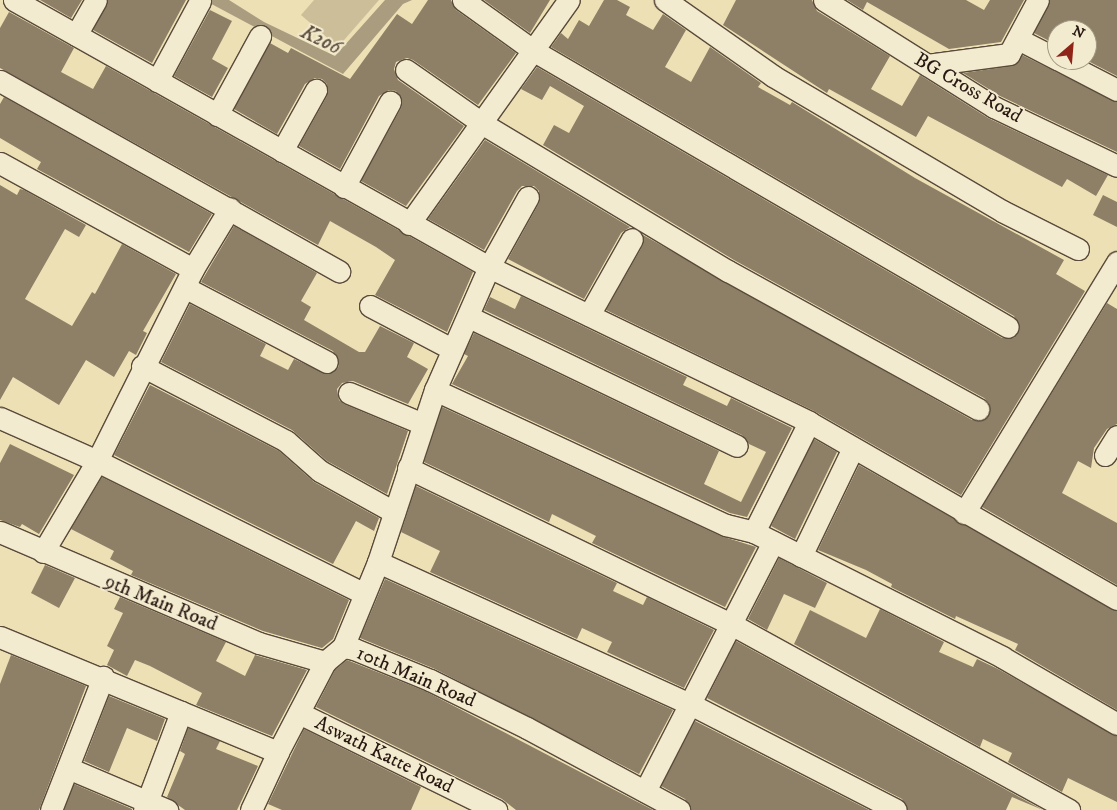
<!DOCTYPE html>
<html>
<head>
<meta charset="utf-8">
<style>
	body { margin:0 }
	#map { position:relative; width:1117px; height:810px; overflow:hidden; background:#ede0b5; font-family:"IM FELL DW Pica",serif }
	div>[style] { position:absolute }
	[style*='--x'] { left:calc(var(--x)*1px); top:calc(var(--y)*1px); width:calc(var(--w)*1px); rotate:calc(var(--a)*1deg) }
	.green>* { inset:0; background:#ccbe99 }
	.water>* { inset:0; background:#aa9c7e }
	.building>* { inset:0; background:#8e8067 }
	.roads { filter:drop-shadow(1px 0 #594a3b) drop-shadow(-1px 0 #594a3b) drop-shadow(0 1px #594a3b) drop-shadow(0 -1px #594a3b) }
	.minor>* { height:21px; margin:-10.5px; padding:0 10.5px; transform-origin:10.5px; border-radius:10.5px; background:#f3ebcf }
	span { translate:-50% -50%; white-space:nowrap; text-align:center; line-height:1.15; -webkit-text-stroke:4px #f3ebcf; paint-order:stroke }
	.street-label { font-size:20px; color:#281812 }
	.water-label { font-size:21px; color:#5c4d3d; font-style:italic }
	.north { position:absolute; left:1047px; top:20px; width:50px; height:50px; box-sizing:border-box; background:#f3ebcf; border:1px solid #a29783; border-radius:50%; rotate:27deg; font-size:14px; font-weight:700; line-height:20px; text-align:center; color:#281812 }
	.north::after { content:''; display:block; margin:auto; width:18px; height:22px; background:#8f2418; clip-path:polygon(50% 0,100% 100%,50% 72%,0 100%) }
</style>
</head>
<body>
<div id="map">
	<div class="green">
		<i style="clip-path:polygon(314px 0,379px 0,338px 47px,301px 15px)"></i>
	</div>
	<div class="water">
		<i style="clip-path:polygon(204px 0,229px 0,264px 22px,335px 56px,385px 0,412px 0,403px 4px,343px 74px)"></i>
	</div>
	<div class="building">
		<i style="clip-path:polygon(40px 0,82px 0,71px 18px)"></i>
		<i style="clip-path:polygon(108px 0,186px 0,152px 63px,93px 30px)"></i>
		<i style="clip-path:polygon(428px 0,451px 0,456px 10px,516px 53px,478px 105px,413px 60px,407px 58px,396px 62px,394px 69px,398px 80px,464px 126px,406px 206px,361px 181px,401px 108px,402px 101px,396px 91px,389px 90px,379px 96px,340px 169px,299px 146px,327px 96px,327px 84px,322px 79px,315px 78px,305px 84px,277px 134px,234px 109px,270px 43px,288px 53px,291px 48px,350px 79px,397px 14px,412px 24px)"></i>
		<i style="clip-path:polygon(484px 0,550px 0,530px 33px)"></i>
		<i style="clip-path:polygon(604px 0,617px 0,630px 7px,626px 15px,653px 30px,663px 14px,686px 30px,665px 67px,691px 82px,710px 47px,761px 83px,758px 87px,790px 105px,792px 102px,915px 178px,1064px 260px,1056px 274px,1085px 291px,961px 495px,814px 411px,606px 310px,643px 245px,643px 235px,972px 420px,984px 420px,989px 415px,989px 403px,984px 398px,734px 260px,543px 145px,554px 125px,569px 133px,584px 106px,550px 86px,542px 100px,521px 89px,537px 67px,1002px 338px,1014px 338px,1020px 328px,1014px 316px,551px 47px,561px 33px,568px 39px,579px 20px,589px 26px)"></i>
		<i style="clip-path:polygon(736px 0,812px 0,817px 11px,890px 56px,871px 89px,902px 106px,920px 75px,988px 118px,1108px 175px,1096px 196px,1067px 179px,1062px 187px,928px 116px,916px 137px,829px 89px,827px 93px,723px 25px)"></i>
		<i style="clip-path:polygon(847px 0,966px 0,984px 10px,990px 0,1024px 0,1001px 42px,949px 49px,867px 2px,863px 10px)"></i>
		<i style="clip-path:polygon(1050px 0,1117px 0,1117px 76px,1086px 60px,1087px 30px,1057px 30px,1057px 45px,1034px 33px)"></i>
		<i style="clip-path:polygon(210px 10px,232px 21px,212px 59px,228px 68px,212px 97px,174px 76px)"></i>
		<i style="clip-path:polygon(9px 12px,74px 48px,61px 72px,93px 89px,106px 66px,473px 272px,447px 332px,375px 295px,395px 260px,376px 247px,330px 221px,318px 245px,0 68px,0 28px)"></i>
		<i style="clip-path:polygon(1022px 55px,1117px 102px,1117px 152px,1000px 96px,963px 73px,1011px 66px)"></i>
		<i style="clip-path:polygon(4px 97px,212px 214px,189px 252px,37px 169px,41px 162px,0 138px,0 104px)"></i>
		<i style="clip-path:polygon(485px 140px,630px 227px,621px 233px,584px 299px,508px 259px,539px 203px,539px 191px,534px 186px,522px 186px,517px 191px,484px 250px,428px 219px)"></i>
		<i style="clip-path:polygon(0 185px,17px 195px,20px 189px,24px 190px,86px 225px,79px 237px,65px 229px,25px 299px,72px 326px,92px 292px,95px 294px,122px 244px,176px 274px,143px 331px,147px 333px,136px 355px,129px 351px,114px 377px,86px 360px,59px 405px,13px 377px,0 400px)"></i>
		<i style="clip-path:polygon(1103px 195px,1117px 202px,1117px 227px,1093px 215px)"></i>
		<i style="clip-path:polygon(234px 226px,317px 273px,301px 301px,311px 307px,304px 320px,359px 352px,365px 352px,380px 326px,414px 343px,407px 357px,428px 369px,408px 404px,353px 381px,342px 383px,337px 389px,339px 400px,344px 404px,408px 431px,387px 494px,327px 461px,292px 430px,161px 362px,190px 304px,266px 344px,260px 356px,288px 370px,294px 359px,327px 374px,338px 368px,339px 361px,333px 351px,201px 282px)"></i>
		<i style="clip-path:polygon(521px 296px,687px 377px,683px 385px,727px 406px,731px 398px,792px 428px,747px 517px,730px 513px,452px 384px,468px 356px,464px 354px,474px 333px,719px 451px,704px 484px,741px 502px,766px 452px,749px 444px,742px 435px,484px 310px,490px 297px,515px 309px)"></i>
		<i style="clip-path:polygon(1107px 303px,1117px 309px,1117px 424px,1107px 429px,1094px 448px,1091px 468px,1078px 461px,1062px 493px,1117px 523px,1117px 585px,982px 507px)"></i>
		<i style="clip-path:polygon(150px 385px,279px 451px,314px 482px,379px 518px,374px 531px,356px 521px,333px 564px,114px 455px)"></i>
		<i style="clip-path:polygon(442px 407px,721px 536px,756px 547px,725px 607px,592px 543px,596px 536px,552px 514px,549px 522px,424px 462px)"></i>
		<i style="clip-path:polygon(814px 439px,837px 452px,795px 539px,771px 526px)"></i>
		<i style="clip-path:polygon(10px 444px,74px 475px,39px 534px,22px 524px,20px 527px,0 520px,0 463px)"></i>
		<i style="clip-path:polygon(859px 465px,1117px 611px,1117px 710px,1015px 650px,1018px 644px,956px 616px,955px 619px,891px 587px,892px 584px,866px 570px,818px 550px)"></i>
		<i style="clip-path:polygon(102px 477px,349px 600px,333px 639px,322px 648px,263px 631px,131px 575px,133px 571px,110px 559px,114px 551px,71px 529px)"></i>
		<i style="clip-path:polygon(416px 486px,617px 583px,613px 591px,643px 605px,647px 597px,714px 630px,684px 688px,607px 652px,612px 642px,582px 628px,577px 639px,430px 572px,440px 551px,401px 532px)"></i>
		<i style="clip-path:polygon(779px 558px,827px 583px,815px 608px,784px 594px,767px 630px,748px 619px)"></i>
		<i style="clip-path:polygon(45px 565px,75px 578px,59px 608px,31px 593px)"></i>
		<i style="clip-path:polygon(385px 579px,673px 710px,639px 774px,435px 669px,360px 638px)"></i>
		<i style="clip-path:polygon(120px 597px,226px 642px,216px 661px,245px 676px,255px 655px,307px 670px,272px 736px,196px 705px,202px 693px,150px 666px,135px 660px,127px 676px,107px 665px,114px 650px,107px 646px,123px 613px,114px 609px)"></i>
		<i style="clip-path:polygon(880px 609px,944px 642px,939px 652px,973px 667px,977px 659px,998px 669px,1117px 736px,1117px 802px,1068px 778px,1062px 792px,1008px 762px,1012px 753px,983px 739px,980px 747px,794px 644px,810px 610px,866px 638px)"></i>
		<i style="clip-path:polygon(736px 641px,1043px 810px,1012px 797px,1006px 810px,908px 810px,902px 799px,707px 698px)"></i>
		<i style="clip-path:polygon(11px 655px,86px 686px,39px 810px,0 810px,0 684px)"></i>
		<i style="clip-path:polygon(347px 660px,425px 691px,653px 810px,516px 810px,502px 799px,316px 707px,335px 670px)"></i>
		<i style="clip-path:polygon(109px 696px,165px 719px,157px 741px,127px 728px,109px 772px,84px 761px)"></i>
		<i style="clip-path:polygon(695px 721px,869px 810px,691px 810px,685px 799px,661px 786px)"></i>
		<i style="clip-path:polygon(188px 728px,220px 741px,216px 749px,258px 766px,237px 810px,185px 810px,167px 797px,185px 754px,180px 751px)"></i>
		<i style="clip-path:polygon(304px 729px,421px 787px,411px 810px,282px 810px,268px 804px)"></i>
		<i style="clip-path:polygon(74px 784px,132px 809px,132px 810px,64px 810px)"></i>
	</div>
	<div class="roads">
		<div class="minor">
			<i style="--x:14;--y:0;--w:545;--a:29.34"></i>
			<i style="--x:489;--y:267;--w:356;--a:25.8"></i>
			<i style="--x:809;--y:422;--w:355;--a:29.9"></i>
			<i style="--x:463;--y:0;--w:87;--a:35.7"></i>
			<i style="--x:534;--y:51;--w:548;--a:30.21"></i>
			<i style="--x:665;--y:0;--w:132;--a:35.1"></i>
			<i style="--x:773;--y:76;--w:266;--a:30.5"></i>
			<i style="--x:1002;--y:211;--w:85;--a:26.6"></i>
			<i style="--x:824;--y:0;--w:201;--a:32.2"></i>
			<i style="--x:994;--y:107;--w:136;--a:25.6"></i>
			<i style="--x:76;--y:35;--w:40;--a:-60.3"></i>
			<i style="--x:1018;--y:39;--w:44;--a:27.1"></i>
			<i style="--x:1059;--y:60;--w:65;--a:27.3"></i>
			<i style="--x:927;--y:65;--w:83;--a:-7.6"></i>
			<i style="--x:1009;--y:54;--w:61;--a:-61.8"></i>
			<i style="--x:406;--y:70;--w:94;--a:35"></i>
			<i style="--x:483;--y:124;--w:286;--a:31"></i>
			<i style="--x:728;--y:271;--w:286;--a:28.9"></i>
			<i style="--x:0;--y:81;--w:389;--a:29.3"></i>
			<i style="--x:157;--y:81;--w:91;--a:-61.7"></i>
			<i style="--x:217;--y:115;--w:90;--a:-61.4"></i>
			<i style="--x:282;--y:151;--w:70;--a:-60.9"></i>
			<i style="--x:0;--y:163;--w:220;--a:28.8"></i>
			<i style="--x:344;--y:187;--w:97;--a:-61.6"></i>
			<i style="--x:409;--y:224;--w:275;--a:-54.5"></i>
			<i style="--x:186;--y:288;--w:159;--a:27.7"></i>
			<i style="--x:370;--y:306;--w:93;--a:27.7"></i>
			<i style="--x:589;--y:315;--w:87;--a:-60.5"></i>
			<i style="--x:469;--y:317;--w:297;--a:25.7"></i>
			<i style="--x:142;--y:366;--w:162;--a:27.5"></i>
			<i style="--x:286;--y:441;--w:45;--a:41.4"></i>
			<i style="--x:320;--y:471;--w:85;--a:29"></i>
			<i style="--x:435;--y:390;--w:321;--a:24.9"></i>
			<i style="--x:726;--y:525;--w:29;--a:14"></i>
			<i style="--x:754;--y:532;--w:278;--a:26.7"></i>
			<i style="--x:1002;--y:657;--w:133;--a:30.2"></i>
			<i style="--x:349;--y:393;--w:80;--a:22.7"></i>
			<i style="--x:0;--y:418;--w:106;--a:23.9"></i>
			<i style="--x:97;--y:461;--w:297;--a:26.4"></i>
			<i style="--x:1105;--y:455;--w:22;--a:-58"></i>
			<i style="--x:408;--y:468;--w:359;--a:25.8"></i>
			<i style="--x:731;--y:624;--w:386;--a:28.8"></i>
			<i style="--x:964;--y:513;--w:294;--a:-58.6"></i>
			<i style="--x:0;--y:532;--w:282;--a:23.2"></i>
			<i style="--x:259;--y:643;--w:69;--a:16.1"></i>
			<i style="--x:754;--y:532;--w:123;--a:-63.4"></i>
			<i style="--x:43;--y:552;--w:106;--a:-59.3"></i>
			<i style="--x:97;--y:461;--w:215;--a:-63.4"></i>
			<i style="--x:193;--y:269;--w:71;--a:-58.8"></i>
			<i style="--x:801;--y:556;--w:120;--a:-64.3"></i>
			<i style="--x:378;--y:562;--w:345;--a:24.5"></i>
			<i style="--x:692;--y:705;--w:229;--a:27.2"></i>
			<i style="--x:0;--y:637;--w:301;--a:22.5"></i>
			<i style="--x:278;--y:752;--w:102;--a:-62.4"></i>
			<i style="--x:325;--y:662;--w:23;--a:-40"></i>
			<i style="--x:343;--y:647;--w:11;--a:10"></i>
			<i style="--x:354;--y:649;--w:82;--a:22.2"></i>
			<i style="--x:430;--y:680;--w:108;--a:26.3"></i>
			<i style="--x:527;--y:728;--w:173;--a:28.3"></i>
			<i style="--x:343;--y:647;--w:92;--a:-67.6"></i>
			<i style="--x:378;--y:562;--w:181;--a:-71.7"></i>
			<i style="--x:435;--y:390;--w:134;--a:-66.3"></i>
			<i style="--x:489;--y:267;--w:80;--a:-60.9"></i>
			<i style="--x:299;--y:713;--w:220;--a:26.2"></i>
			<i style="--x:68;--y:768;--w:108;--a:23"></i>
			<i style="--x:645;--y:791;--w:280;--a:-62.8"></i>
			<i style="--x:51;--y:810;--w:143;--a:-68.6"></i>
			<i style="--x:144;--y:810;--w:105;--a:-69.3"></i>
			<i style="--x:251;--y:810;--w:64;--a:-65"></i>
		</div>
	</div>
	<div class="street-label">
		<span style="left:968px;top:88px;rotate:30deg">BG Cross Road</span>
		<span style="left:161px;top:603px;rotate:22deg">9th Main Road</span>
		<span style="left:416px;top:677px;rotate:23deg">10th Main Road</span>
		<span style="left:384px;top:755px;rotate:26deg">Aswath Katte Road</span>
	</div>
	<div class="water-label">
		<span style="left:321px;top:40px;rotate:26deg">K206</span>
	</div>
	<div class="north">N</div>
</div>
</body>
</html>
